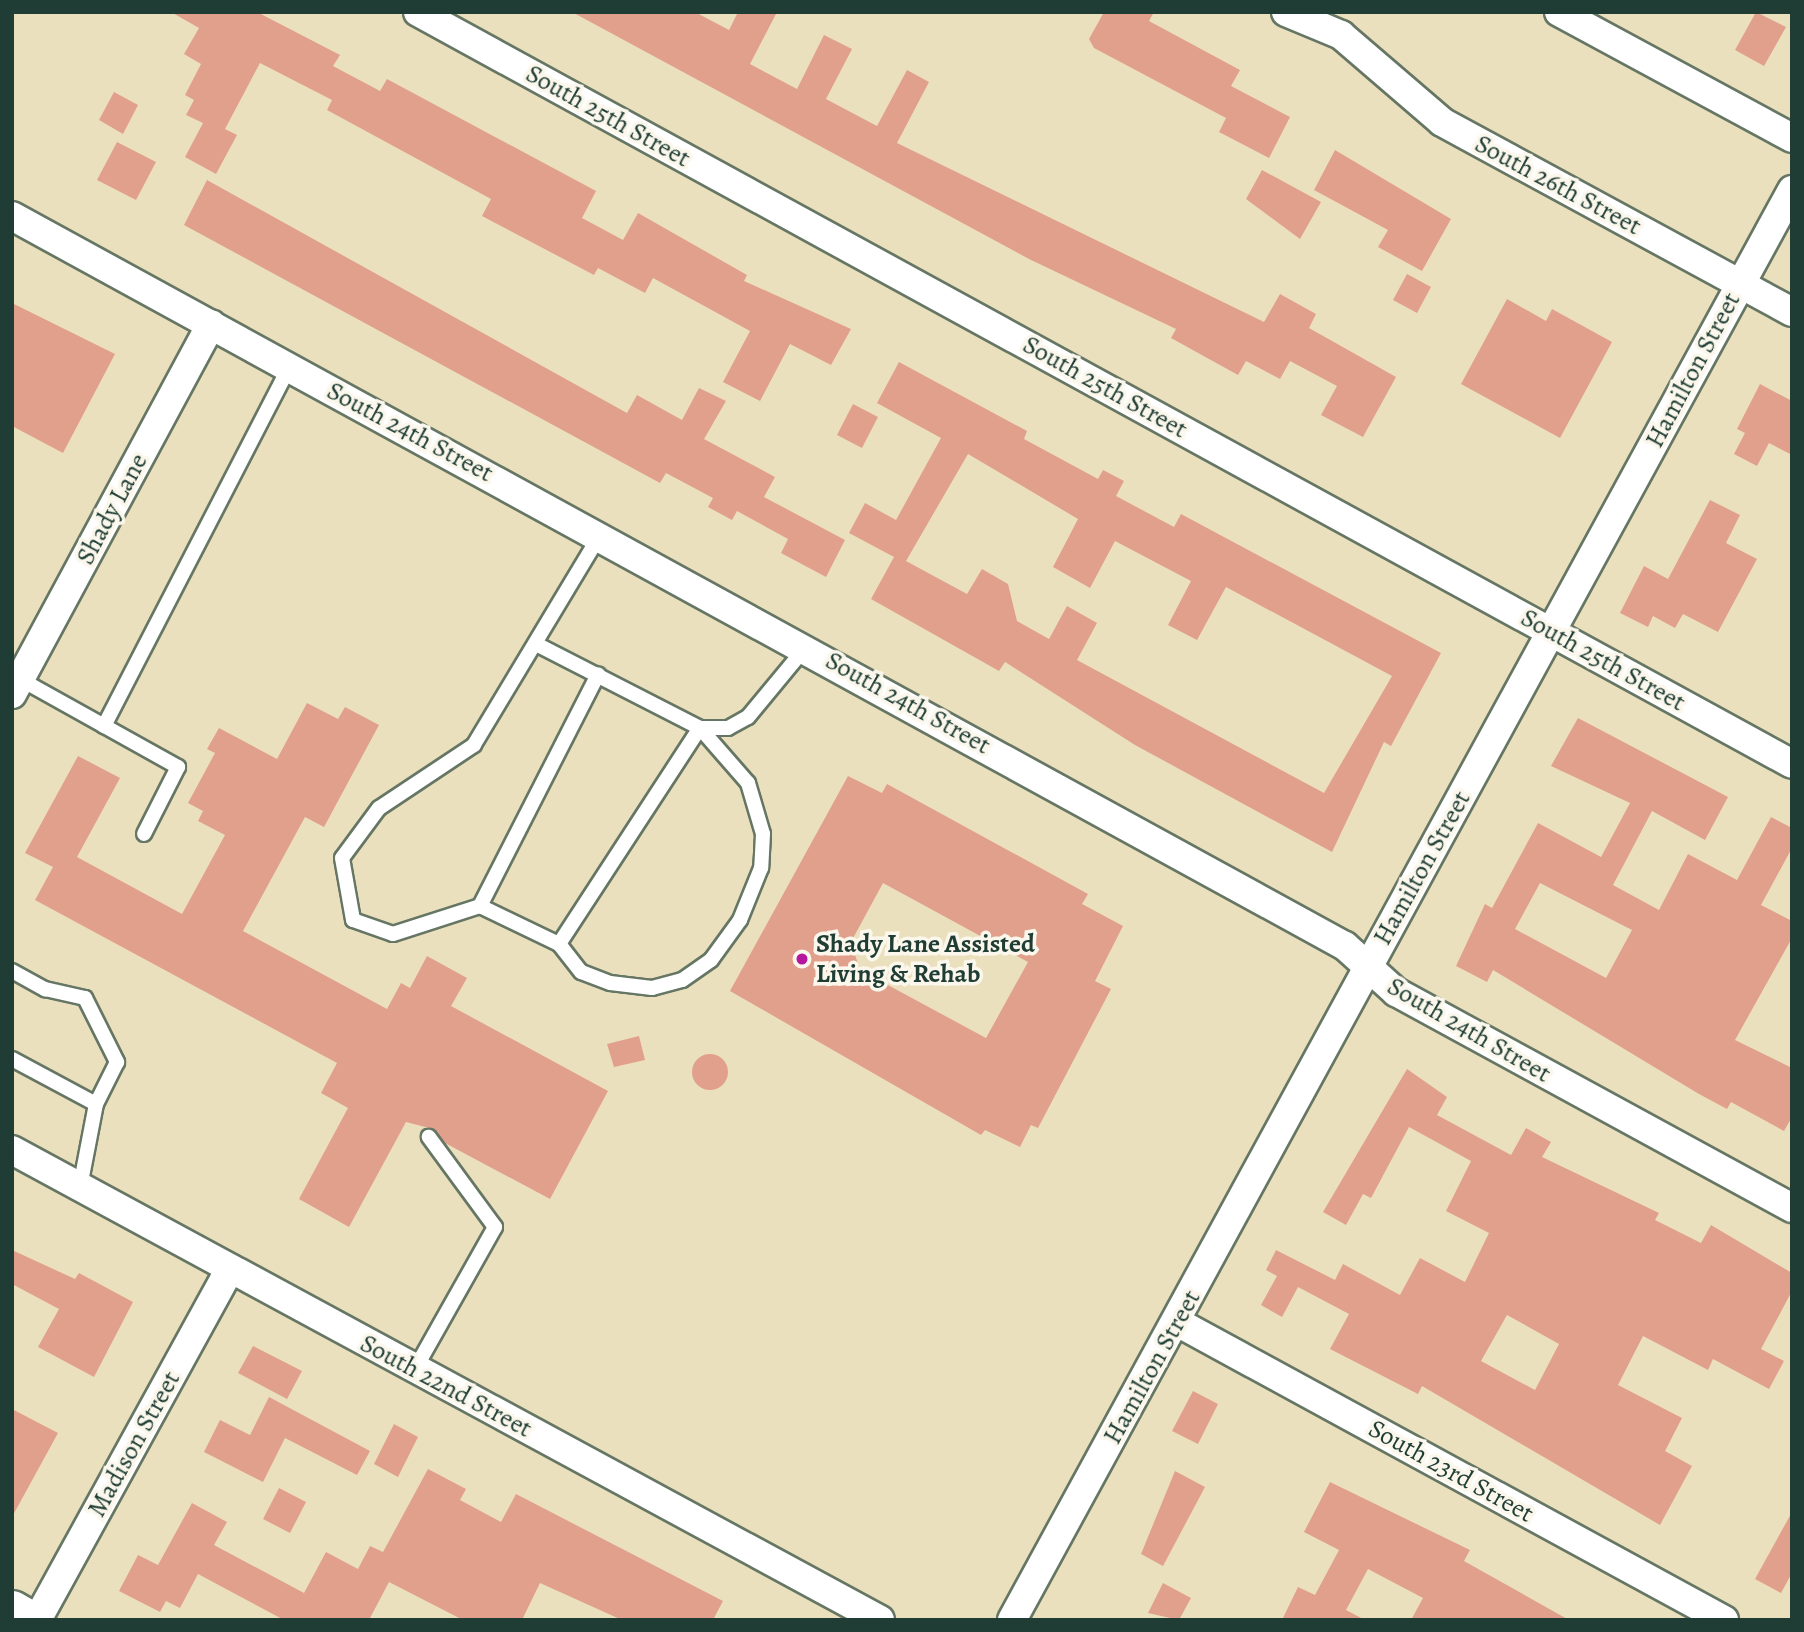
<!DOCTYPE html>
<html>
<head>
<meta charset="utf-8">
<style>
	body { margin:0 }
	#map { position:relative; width:1804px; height:1632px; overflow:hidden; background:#ebe0bd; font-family:Alegreya,serif }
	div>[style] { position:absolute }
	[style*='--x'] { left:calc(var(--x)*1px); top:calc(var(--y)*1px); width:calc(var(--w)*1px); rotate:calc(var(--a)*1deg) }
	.building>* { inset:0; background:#e1a08c }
	.round { border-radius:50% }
	.roads { filter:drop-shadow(2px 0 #667664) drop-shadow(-2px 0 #667664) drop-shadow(0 2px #667664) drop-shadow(0 -2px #667664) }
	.service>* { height:14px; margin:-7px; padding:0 7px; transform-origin:7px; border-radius:7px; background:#fff }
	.minor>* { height:28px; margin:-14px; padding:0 14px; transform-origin:14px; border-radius:14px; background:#fff }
	.tertiary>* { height:35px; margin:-17.5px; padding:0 17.5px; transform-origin:17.5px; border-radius:17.5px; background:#fff }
	.dots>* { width:19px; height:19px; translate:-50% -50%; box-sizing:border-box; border:4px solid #fbf7ec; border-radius:50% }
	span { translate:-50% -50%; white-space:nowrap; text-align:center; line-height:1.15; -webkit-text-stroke:7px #fbf7ec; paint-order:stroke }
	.street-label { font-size:26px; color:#1f3d34 }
	.poi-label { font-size:26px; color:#1f3d34; font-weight:700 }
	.left { translate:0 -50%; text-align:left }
	.frame { position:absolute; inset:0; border:14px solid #1f3d34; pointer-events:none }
</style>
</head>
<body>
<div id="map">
	<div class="building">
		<i style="clip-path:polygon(171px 12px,257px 12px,340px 55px,333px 66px,380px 91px,387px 79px,596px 191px,582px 218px,623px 240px,638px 213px,747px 275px,744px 281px,851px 329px,831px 365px,790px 344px,760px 401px,723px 382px,750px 331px,653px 278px,645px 293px,598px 268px,594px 275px,482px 216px,491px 199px,327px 110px,332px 100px,260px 63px,225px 129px,237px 135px,216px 174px,185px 157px,203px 123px,186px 115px,194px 100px,185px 95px,201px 64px,184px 54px,199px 28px)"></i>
		<i style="clip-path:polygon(572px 12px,695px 12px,729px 30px,738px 12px,777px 12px,750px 64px,797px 89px,824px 35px,852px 49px,826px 99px,877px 126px,907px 70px,929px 82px,897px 143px,1264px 322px,1280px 294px,1316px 314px,1309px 328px,1396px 377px,1363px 437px,1321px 415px,1337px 386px,1290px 361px,1280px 379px,1246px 361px,1238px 375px,1171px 338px,1176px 329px,1029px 259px)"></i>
		<i style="clip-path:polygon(1104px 12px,1154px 12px,1149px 21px,1240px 70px,1231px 86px,1290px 117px,1269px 158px,1219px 132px,1226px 118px,1094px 48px,1089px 39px)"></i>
		<i style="clip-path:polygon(1756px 12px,1786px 27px,1764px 66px,1735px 50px)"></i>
		<i style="clip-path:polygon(114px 92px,138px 105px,123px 134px,99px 120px)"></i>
		<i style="clip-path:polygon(117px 142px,156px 162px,136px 200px,97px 180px)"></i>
		<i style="clip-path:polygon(1335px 150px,1451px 219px,1422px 271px,1378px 247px,1388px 230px,1314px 190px)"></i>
		<i style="clip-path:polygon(1262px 170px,1321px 202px,1300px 239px,1246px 199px)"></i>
		<i style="clip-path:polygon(207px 180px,627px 413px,637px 395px,682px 420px,699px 388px,726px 401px,704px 439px,775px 477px,764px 497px,845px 540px,826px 577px,781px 553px,788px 539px,737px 511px,732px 520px,708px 507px,713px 498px,666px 473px,660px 483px,184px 225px)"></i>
		<i style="clip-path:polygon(1407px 274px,1431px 287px,1417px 313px,1393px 300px)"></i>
		<i style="clip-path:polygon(1507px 299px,1546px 321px,1552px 309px,1612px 342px,1560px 438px,1461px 384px)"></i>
		<i style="clip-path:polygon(12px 303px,115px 354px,63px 453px,12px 426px)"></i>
		<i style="clip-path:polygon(evenodd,899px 362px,1027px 431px,1024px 439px,1098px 479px,1103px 470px,1124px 481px,1116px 496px,1174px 527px,1181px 514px,1441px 653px,1391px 746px,1384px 742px,1332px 852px,1135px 745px,1005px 662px,999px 671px,871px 599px,894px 557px,849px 533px,865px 503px,896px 520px,941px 438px,877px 403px,899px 362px,968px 454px,1078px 519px,1053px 567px,1090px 588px,1115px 541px,1191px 581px,1168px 625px,1197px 640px,1226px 587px,1392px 676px,1324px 793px,1077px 660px,1097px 623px,1067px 606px,1049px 639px,1017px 621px,1008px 584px,982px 569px,967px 594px,906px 561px,968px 454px)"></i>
		<i style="clip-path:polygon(1760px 384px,1792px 401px,1792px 455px,1769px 443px,1757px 466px,1734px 454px,1745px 433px,1737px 429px)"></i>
		<i style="clip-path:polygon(853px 404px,878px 417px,862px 448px,837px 435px)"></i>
		<i style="clip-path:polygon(1710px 500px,1740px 515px,1726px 543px,1757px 559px,1718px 632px,1683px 614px,1675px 628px,1653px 616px,1648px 627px,1620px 613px,1644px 566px,1668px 579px)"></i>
		<i style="clip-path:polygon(307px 703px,338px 719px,345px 707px,379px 725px,324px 827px,305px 817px,243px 931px,387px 1009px,401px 983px,410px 988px,427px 956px,467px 978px,451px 1006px,608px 1091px,550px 1199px,445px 1143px,433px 1129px,406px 1122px,349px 1227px,299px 1199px,348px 1108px,321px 1093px,337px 1063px,35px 900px,53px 867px,25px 853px,78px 756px,120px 778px,77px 857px,182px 914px,225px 835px,198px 821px,203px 811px,188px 803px,215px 753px,207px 749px,219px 728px,277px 759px)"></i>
		<i style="clip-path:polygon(evenodd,1578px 718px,1728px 797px,1705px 840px,1652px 811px,1613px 885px,1659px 910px,1688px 854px,1737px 880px,1771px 817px,1792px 828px,1792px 848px,1761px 905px,1792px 921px,1792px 938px,1735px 1040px,1792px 1068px,1792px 1117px,1784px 1131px,1731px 1102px,1727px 1109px,1699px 1094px,1493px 970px,1487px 982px,1456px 966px,1485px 904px,1492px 908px,1538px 823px,1601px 857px,1630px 803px,1551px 766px,1578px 718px,1540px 883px,1632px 930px,1606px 978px,1515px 929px,1540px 883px)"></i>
		<i style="clip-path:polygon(evenodd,848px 776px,882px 793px,887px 784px,1088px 894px,1082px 904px,1123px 926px,1095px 981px,1111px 989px,1038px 1128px,1031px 1125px,1020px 1147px,985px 1130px,981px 1135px,730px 991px,848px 776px,883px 883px,1028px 962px,986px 1038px,860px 970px,851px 942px,883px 883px)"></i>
		<i style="clip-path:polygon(639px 1036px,645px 1060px,614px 1067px,607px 1044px)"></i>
		<i class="round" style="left:692px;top:1054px;width:36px;height:36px"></i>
		<i style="clip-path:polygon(evenodd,1407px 1069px,1447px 1097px,1437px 1115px,1511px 1155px,1526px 1128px,1551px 1142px,1542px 1157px,1659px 1213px,1655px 1220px,1701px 1243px,1711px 1225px,1792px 1273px,1792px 1291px,1761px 1349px,1784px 1361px,1769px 1389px,1713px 1359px,1708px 1370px,1643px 1336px,1618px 1385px,1682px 1418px,1665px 1451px,1692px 1466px,1660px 1525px,1422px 1386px,1418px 1394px,1330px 1349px,1349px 1314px,1298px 1287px,1282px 1317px,1261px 1305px,1277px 1276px,1266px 1270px,1276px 1250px,1335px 1280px,1343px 1264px,1400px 1295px,1420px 1258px,1465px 1282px,1489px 1233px,1446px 1211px,1471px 1161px,1409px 1127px,1371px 1198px,1363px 1194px,1346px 1225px,1323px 1212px,1407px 1069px,1507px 1315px,1559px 1344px,1535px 1390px,1481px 1361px,1507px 1315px)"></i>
		<i style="clip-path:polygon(12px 1250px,75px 1279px,79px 1273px,133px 1302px,94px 1377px,38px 1347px,59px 1309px,12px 1284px)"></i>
		<i style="clip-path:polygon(253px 1346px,302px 1371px,287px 1399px,238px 1373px)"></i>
		<i style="clip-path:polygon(1193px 1391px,1218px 1404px,1198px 1444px,1172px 1431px)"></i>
		<i style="clip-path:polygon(269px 1397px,370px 1451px,357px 1475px,285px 1438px,263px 1482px,204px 1452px,220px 1420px,250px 1435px)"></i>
		<i style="clip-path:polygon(12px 1409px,58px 1433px,12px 1517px)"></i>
		<i style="clip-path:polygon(394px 1424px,418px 1437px,398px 1477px,374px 1464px)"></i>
		<i style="clip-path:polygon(428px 1469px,466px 1489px,460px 1500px,501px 1522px,516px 1494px,723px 1601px,713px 1620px,622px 1620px,540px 1583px,522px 1620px,463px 1620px,389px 1582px,369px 1620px,284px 1620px,198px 1574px,180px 1608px,166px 1601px,160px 1612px,119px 1591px,138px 1555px,158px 1565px,192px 1503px,227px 1522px,214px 1545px,304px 1593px,326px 1552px,358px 1569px,370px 1546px,383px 1552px)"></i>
		<i style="clip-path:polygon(1175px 1471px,1205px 1487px,1163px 1566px,1141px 1554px)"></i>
		<i style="clip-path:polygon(1330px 1482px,1470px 1550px,1464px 1561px,1569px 1620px,1411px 1620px,1423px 1598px,1368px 1569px,1346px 1610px,1365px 1620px,1282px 1620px,1298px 1587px,1315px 1595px,1339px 1550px,1304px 1532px)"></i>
		<i style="clip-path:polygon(279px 1488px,306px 1502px,290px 1533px,263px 1519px)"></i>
		<i style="clip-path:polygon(1792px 1512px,1792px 1573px,1781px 1593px,1755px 1579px)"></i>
		<i style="clip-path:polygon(1163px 1583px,1191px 1598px,1179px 1620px,1148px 1613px)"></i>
	</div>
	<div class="roads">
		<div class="service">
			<i style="--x:600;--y:535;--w:245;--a:121"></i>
			<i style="--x:474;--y:745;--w:114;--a:146.4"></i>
			<i style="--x:379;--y:808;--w:62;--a:126.5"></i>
			<i style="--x:342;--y:858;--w:63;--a:79.9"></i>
			<i style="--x:353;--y:920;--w:42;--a:19.3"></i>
			<i style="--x:393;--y:934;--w:91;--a:-17.8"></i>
			<i style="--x:480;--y:906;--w:88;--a:25.7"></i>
			<i style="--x:559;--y:944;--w:258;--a:-56.9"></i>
			<i style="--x:700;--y:728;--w:28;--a:0"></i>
			<i style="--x:728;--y:728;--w:23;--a:-29"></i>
			<i style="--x:748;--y:717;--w:91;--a:-50.4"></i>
			<i style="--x:538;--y:645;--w:182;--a:27.1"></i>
			<i style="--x:700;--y:728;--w:73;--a:48.9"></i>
			<i style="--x:748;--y:783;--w:53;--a:73.6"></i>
			<i style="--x:763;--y:834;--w:34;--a:93"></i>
			<i style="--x:761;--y:868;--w:56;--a:112"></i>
			<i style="--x:740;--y:920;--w:49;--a:125.9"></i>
			<i style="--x:711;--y:960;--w:35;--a:145"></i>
			<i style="--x:682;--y:980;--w:31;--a:165"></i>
			<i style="--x:652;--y:988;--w:42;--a:-173.2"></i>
			<i style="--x:610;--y:983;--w:31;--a:-159"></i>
			<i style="--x:581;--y:972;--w:36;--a:-128"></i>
			<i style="--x:20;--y:679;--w:181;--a:29.1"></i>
			<i style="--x:178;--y:767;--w:75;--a:116.9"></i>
			<i style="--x:104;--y:726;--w:404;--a:-62.7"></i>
			<i style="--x:480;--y:906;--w:260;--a:-63"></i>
			<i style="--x:12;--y:971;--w:38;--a:29"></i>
			<i style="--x:45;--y:989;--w:41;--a:12.7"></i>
			<i style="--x:85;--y:998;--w:72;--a:63.4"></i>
			<i style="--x:117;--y:1062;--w:47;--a:116.6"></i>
			<i style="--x:96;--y:1104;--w:85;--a:100.9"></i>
			<i style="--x:12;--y:1059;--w:95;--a:28.2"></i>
			<i style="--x:415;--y:1369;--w:163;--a:-60.6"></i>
			<i style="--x:495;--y:1227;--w:112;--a:-126.3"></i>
		</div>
		<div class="minor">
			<i style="--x:418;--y:12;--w:1566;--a:28.69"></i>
			<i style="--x:1286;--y:12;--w:60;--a:22.7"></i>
			<i style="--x:1341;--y:35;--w:133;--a:40.7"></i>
			<i style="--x:1442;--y:122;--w:398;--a:28.5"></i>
			<i style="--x:1559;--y:12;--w:265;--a:28.4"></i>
			<i style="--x:12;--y:216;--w:1520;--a:28.71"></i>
			<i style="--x:1345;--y:946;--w:69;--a:42"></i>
			<i style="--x:1396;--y:992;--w:451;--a:28.6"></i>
			<i style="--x:12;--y:694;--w:420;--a:-61.7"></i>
			<i style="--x:12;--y:1150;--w:987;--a:28.43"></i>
			<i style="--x:1177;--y:1322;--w:623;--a:28.58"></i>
			<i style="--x:37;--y:1620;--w:401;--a:-61.2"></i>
			<i style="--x:1012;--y:1620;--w:1629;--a:-61.39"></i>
		</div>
		<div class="tertiary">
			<i style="--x:12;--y:1608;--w:24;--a:30"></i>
		</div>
	</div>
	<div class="dots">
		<i style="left:802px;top:959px;background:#b5179e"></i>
	</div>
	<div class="street-label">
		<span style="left:608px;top:116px;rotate:29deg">South 25th Street</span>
		<span style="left:1558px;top:185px;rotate:28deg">South 26th Street</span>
		<span style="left:1693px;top:370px;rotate:-62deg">Hamilton Street</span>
		<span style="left:1105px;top:387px;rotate:29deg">South 25th Street</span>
		<span style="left:410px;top:432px;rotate:28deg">South 24th Street</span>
		<span style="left:112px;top:509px;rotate:-62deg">Shady Lane</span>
		<span style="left:1603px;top:660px;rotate:29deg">South 25th Street</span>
		<span style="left:908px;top:703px;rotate:29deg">South 24th Street</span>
		<span style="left:1422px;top:868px;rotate:-61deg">Hamilton Street</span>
		<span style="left:1469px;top:1030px;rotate:30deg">South 24th Street</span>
		<span style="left:1152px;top:1367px;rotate:-61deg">Hamilton Street</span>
		<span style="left:446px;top:1386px;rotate:28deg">South 22nd Street</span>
		<span style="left:134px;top:1444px;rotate:-61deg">Madison Street</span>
		<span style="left:1451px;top:1471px;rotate:29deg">South 23rd Street</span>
	</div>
	<div class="poi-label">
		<span class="left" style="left:816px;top:959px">Shady Lane Assisted<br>Living &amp; Rehab</span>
	</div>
	<div class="frame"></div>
</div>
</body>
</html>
